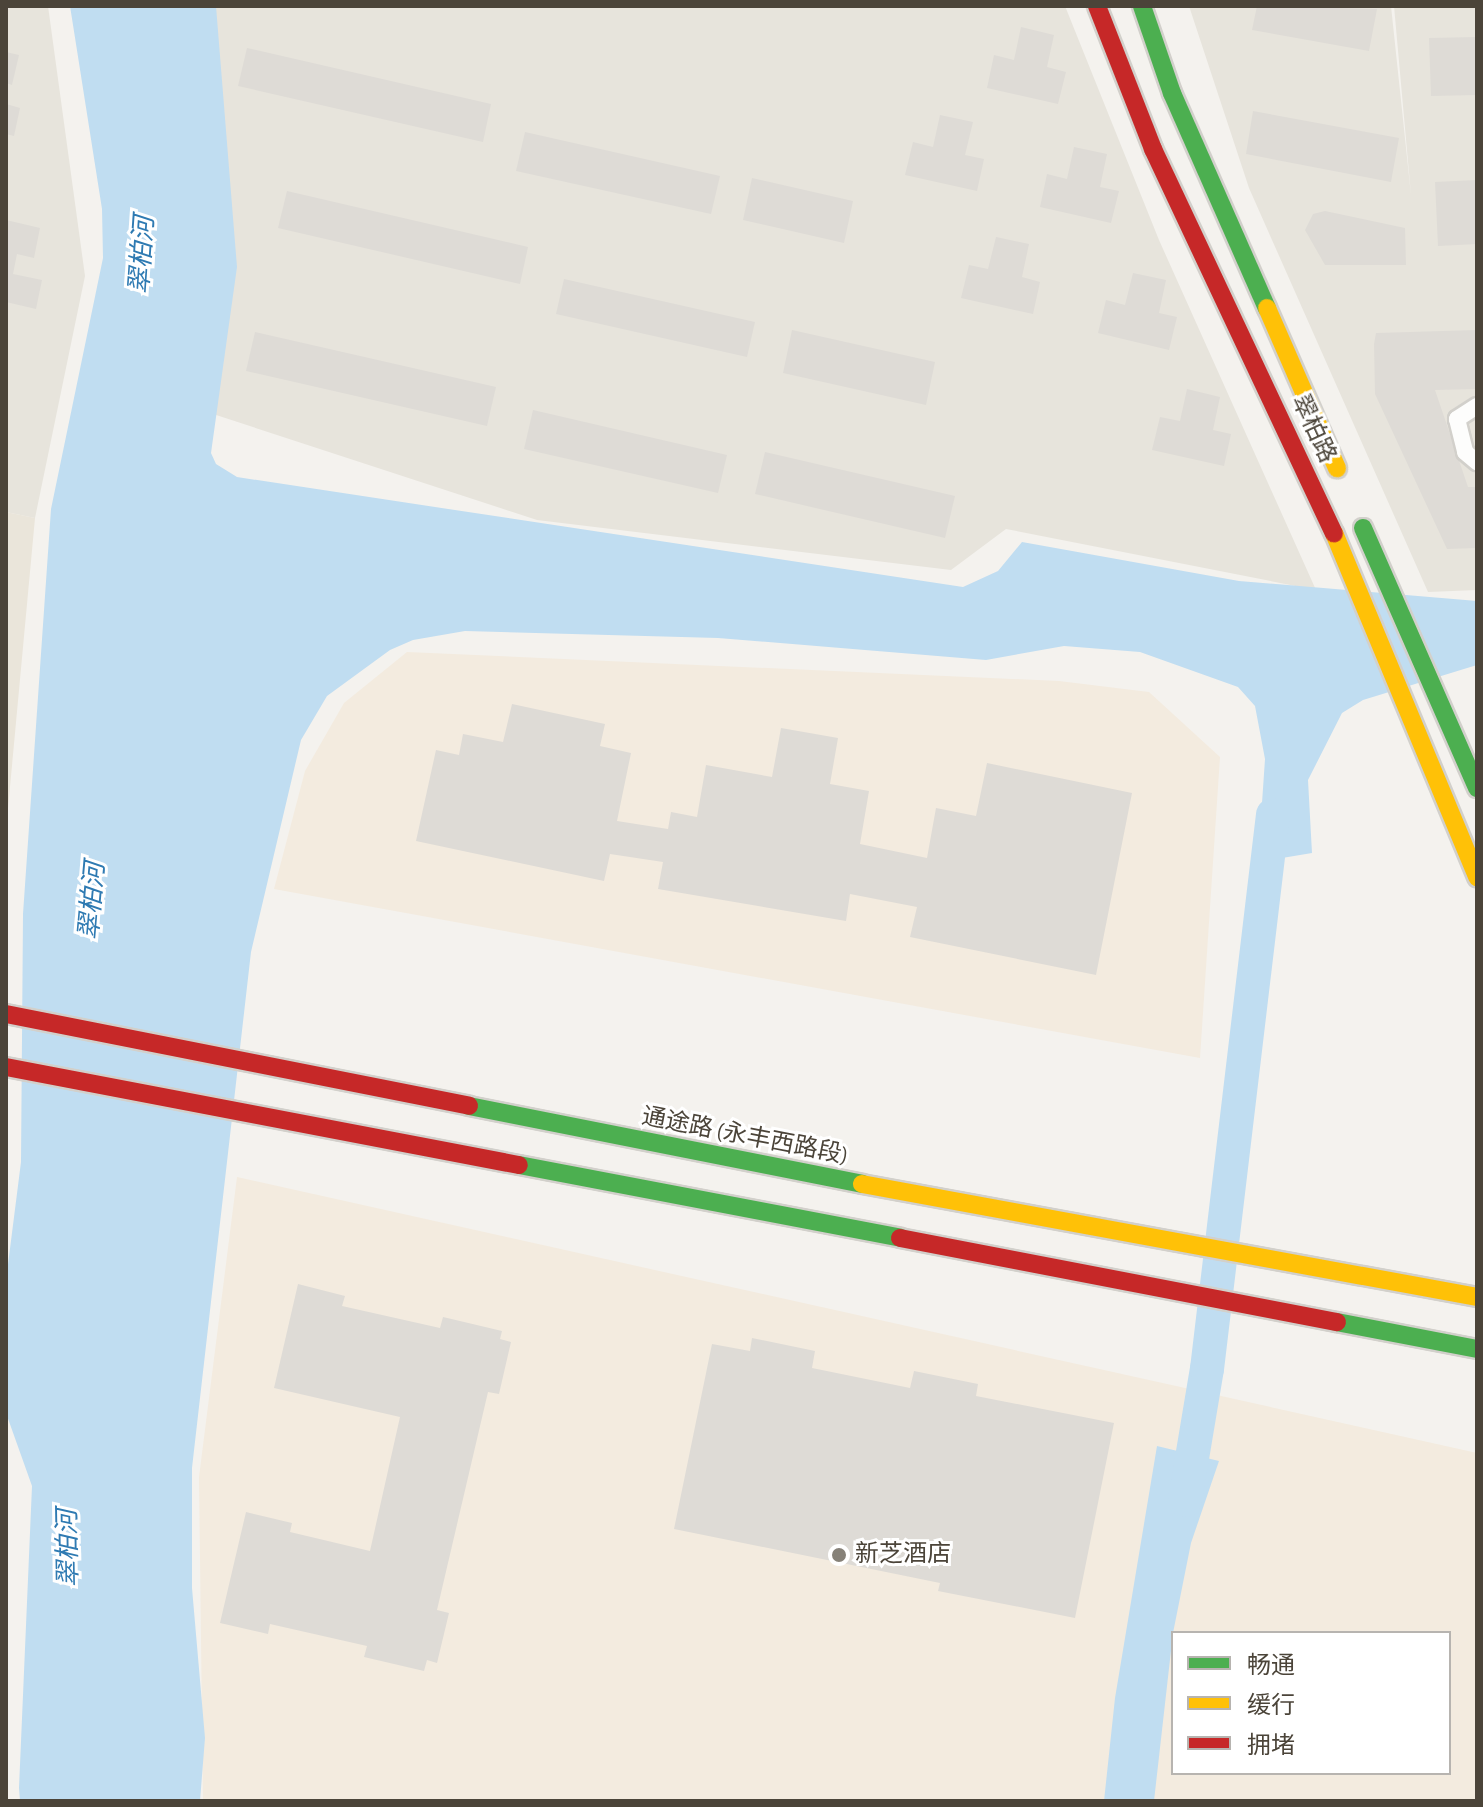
<!DOCTYPE html>
<html>
<head>
<meta charset="utf-8">
<style>
	body { margin:0 }
	#map { position:relative; width:1483px; height:1807px; overflow:hidden; background:#f4f2ee; font-family:"Alegreya Sans","Noto Sans SC",sans-serif }
	div>[style] { position:absolute }
	[style*='--x'] { left:calc(var(--x)*1px); top:calc(var(--y)*1px); width:calc(var(--w)*1px); rotate:calc(var(--a)*1deg) }
	.residential>* { inset:0; background:#e7e4dc }
	.commercial>* { inset:0; background:#f3ebdf }
	.education>* { inset:0; background:#eae5da }
	.water>* { inset:0; background:#c0ddf1 }
	.canal>* { height:34px; margin:-17px; padding:0 17px; transform-origin:17px; border-radius:17px; background:#c0ddf1 }
	.building>* { inset:0; background:#dedbd6 }
	.roads { filter:drop-shadow(2px 0 #d2d0cb) drop-shadow(-2px 0 #d2d0cb) drop-shadow(0 2px #d2d0cb) drop-shadow(0 -2px #d2d0cb) }
	.lane>* { height:16px; margin:-8px; padding:0 8px; transform-origin:8px; border-radius:8px; background:#fdfdfc }
	.fast>* { height:18px; margin:-9px; padding:0 9px; transform-origin:9px; border-radius:9px; background:#4caf50 }
	.slow>* { height:18px; margin:-9px; padding:0 9px; transform-origin:9px; border-radius:9px; background:#ffc107 }
	.jam>* { height:18px; margin:-9px; padding:0 9px; transform-origin:9px; border-radius:9px; background:#c62828 }
	.dots>* { width:22px; height:22px; translate:-50% -50%; box-sizing:border-box; border:4px solid #fff; border-radius:50% }
	span { translate:-50% -50%; white-space:nowrap; text-align:center; line-height:1.15; -webkit-text-stroke:6px #fff; paint-order:stroke }
	.street-label { font-size:24px; color:#4b4439 }
	.poi-label { font-size:24px; color:#4b4439 }
	.left { translate:0 -50%; text-align:left }
	.water-label { font-size:26px; color:#2e7ab2; font-style:italic }
	.frame { position:absolute; inset:0; border:8px solid #4b4439; pointer-events:none }
	.legend { position:absolute; left:1171px; top:1631px; width:280px; height:144px; box-sizing:border-box; background:#fff; border:2px solid #b7b4b0; margin:0; padding:10px 14px; list-style:none; font-size:24px; color:#4b4439 }
	.legend li { display:flex; align-items:center; gap:16px; height:40px }
	.legend b { width:40px; border:2px solid #b7b4b0 }
</style>
</head>
<body>
<div id="map">
	<div class="residential">
		<i style="clip-path:polygon(6px 6px,48px 6px,85px 276px,35px 518px,6px 512px)"></i>
		<i style="clip-path:polygon(196px 6px,1065px 6px,1159px 240px,1316px 590px,1006px 529px,951px 570px,537px 520px,210px 413px)"></i>
		<i style="clip-path:polygon(1189px 6px,1391px 6px,1411px 195px,1394px 6px,1477px 6px,1477px 590px,1428px 592px,1249px 188px)"></i>
	</div>
	<div class="commercial">
		<i style="clip-path:polygon(407px 652px,1059px 681px,1149px 692px,1220px 757px,1200px 1058px,274px 889px,305px 771px,344px 703px)"></i>
		<i style="clip-path:polygon(evenodd,237px 1177px,1477px 1453px,1477px 1801px,203px 1801px,199px 1477px,237px 1177px,1173px 1633px,1449px 1633px,1449px 1773px,1173px 1773px,1173px 1633px)"></i>
	</div>
	<div class="education">
		<i style="clip-path:polygon(6px 512px,35px 518px,6px 830px)"></i>
	</div>
	<div class="water">
		<i style="clip-path:polygon(70px 6px,216px 6px,237px 267px,211px 453px,216px 464px,237px 477px,963px 587px,998px 571px,1022px 542px,1239px 581px,1477px 601px,1477px 665px,1363px 700px,1342px 713px,1308px 780px,1312px 853px,1258px 862px,1265px 759px,1255px 706px,1238px 687px,1140px 652px,1064px 646px,986px 660px,718px 638px,465px 631px,413px 640px,390px 650px,327px 696px,301px 740px,251px 952px,192px 1468px,192px 1588px,205px 1738px,200px 1801px,20px 1801px,19px 1788px,32px 1486px,6px 1413px,6px 1280px,21px 1162px,23px 914px,51px 509px,103px 258px,102px 209px)"></i>
		<i style="clip-path:polygon(1157px 1446px,1219px 1461px,1191px 1543px,1173px 1633px,1154px 1801px,1104px 1801px,1115px 1698px)"></i>
	</div>
	<div class="canal">
		<i style="--x:1185;--y:1500;--w:133;--a:-80.5"></i>
		<i style="--x:1207;--y:1369;--w:558;--a:-83.21"></i>
	</div>
	<div class="building">
		<i style="clip-path:polygon(1257px 6px,1377px 9px,1369px 51px,1252px 30px)"></i>
		<i style="clip-path:polygon(1021px 27px,1054px 35px,1047px 67px,1066px 72px,1058px 104px,987px 88px,994px 55px,1014px 60px)"></i>
		<i style="clip-path:polygon(1477px 37px,1477px 95px,1431px 96px,1429px 38px)"></i>
		<i style="clip-path:polygon(247px 48px,491px 104px,483px 142px,238px 86px)"></i>
		<i style="clip-path:polygon(6px 52px,19px 55px,12px 85px,6px 83px)"></i>
		<i style="clip-path:polygon(6px 104px,20px 108px,14px 136px,6px 134px)"></i>
		<i style="clip-path:polygon(1253px 111px,1399px 138px,1391px 182px,1246px 154px)"></i>
		<i style="clip-path:polygon(940px 115px,973px 122px,965px 155px,984px 159px,977px 191px,905px 175px,913px 142px,933px 147px)"></i>
		<i style="clip-path:polygon(525px 132px,720px 176px,711px 214px,516px 171px)"></i>
		<i style="clip-path:polygon(1074px 147px,1107px 154px,1100px 187px,1119px 191px,1111px 223px,1040px 207px,1047px 174px,1067px 179px)"></i>
		<i style="clip-path:polygon(752px 178px,853px 201px,844px 243px,743px 220px)"></i>
		<i style="clip-path:polygon(1477px 180px,1477px 244px,1438px 246px,1435px 182px)"></i>
		<i style="clip-path:polygon(287px 191px,528px 247px,520px 284px,278px 228px)"></i>
		<i style="clip-path:polygon(1325px 211px,1405px 228px,1406px 265px,1325px 265px,1305px 230px,1313px 214px)"></i>
		<i style="clip-path:polygon(6px 220px,40px 228px,34px 258px,17px 254px,13px 274px,42px 280px,36px 309px,6px 302px)"></i>
		<i style="clip-path:polygon(996px 237px,1029px 244px,1022px 277px,1040px 282px,1033px 314px,961px 298px,969px 265px,988px 269px)"></i>
		<i style="clip-path:polygon(1133px 273px,1166px 280px,1159px 313px,1177px 317px,1169px 350px,1098px 333px,1106px 300px,1125px 305px)"></i>
		<i style="clip-path:polygon(564px 279px,755px 322px,747px 357px,556px 314px)"></i>
		<i style="clip-path:polygon(792px 330px,935px 362px,926px 405px,783px 373px)"></i>
		<i style="clip-path:polygon(1477px 330px,1477px 389px,1435px 390px,1468px 487px,1477px 487px,1477px 548px,1447px 549px,1375px 394px,1374px 344px,1376px 333px)"></i>
		<i style="clip-path:polygon(255px 332px,496px 387px,487px 426px,246px 371px)"></i>
		<i style="clip-path:polygon(1187px 389px,1220px 397px,1213px 430px,1231px 434px,1224px 466px,1152px 450px,1160px 417px,1180px 421px)"></i>
		<i style="clip-path:polygon(533px 410px,727px 455px,718px 493px,524px 449px)"></i>
		<i style="clip-path:polygon(765px 452px,955px 496px,945px 538px,755px 494px)"></i>
		<i style="clip-path:polygon(512px 704px,605px 724px,600px 746px,631px 753px,617px 821px,668px 829px,671px 812px,697px 817px,706px 765px,772px 777px,781px 728px,838px 738px,830px 784px,869px 791px,860px 844px,927px 858px,936px 808px,976px 816px,987px 763px,1132px 793px,1096px 975px,910px 937px,917px 907px,850px 894px,846px 921px,658px 889px,663px 862px,610px 854px,604px 881px,416px 841px,436px 750px,459px 755px,463px 734px,503px 742px)"></i>
		<i style="clip-path:polygon(298px 1284px,345px 1296px,342px 1306px,440px 1328px,443px 1317px,502px 1331px,500px 1339px,511px 1342px,499px 1394px,488px 1392px,437px 1610px,449px 1613px,437px 1663px,427px 1660px,424px 1671px,364px 1657px,367px 1646px,270px 1624px,268px 1634px,220px 1623px,246px 1512px,292px 1523px,290px 1532px,370px 1551px,400px 1417px,274px 1388px)"></i>
		<i style="clip-path:polygon(752px 1338px,815px 1351px,812px 1368px,910px 1388px,914px 1371px,978px 1384px,976px 1396px,1114px 1423px,1075px 1618px,938px 1591px,940px 1583px,674px 1529px,712px 1344px,750px 1351px)"></i>
	</div>
	<div class="roads">
		<div class="lane">
			<i style="--x:1477;--y:406;--w:24;--a:147"></i>
			<i style="--x:1457;--y:419;--w:34;--a:76"></i>
			<i style="--x:1465;--y:452;--w:16;--a:40"></i>
		</div>
		<div class="fast">
			<i style="--x:1142;--y:6;--w:92;--a:71"></i>
			<i style="--x:1172;--y:93;--w:235;--a:66.2"></i>
			<i style="--x:1363;--y:528;--w:284;--a:66.3"></i>
			<i style="--x:469;--y:1106;--w:401;--a:11.2"></i>
			<i style="--x:519;--y:1165;--w:388;--a:10.8"></i>
			<i style="--x:1337;--y:1322;--w:143;--a:10.9"></i>
		</div>
		<div class="slow">
			<i style="--x:1267;--y:308;--w:175;--a:66.4"></i>
			<i style="--x:1334;--y:533;--w:373;--a:67.4"></i>
			<i style="--x:862;--y:1184;--w:625;--a:10.41"></i>
		</div>
		<div class="jam">
			<i style="--x:1097;--y:6;--w:154;--a:68.6"></i>
			<i style="--x:1153;--y:149;--w:425;--a:64.8"></i>
			<i style="--x:6;--y:1014;--w:472;--a:11.2"></i>
			<i style="--x:6;--y:1067;--w:522;--a:10.82"></i>
			<i style="--x:900;--y:1238;--w:445;--a:10.9"></i>
		</div>
	</div>
	<div class="dots">
		<i style="left:839px;top:1555px;background:#868178"></i>
	</div>
	<div class="street-label">
		<span style="left:1313px;top:429px;rotate:65deg">翠柏路</span>
		<span style="left:745px;top:1137px;rotate:11deg">通途路 (永丰西路段)</span>
	</div>
	<div class="poi-label">
		<span class="left" style="left:855px;top:1555px">新芝酒店</span>
	</div>
	<div class="water-label">
		<span style="left:143px;top:255px;rotate:-86deg">翠柏河</span>
		<span style="left:93px;top:901px;rotate:-85deg">翠柏河</span>
		<span style="left:69px;top:1548px;rotate:-91deg">翠柏河</span>
	</div>
	<div class="frame"></div>
	<ul class="legend">
	<li><b style="height:10px;background:#4caf50"></b>畅通</li>
	<li><b style="height:10px;background:#ffc107"></b>缓行</li>
	<li><b style="height:10px;background:#c62828"></b>拥堵</li>
	</ul>
</div>
</body>
</html>
